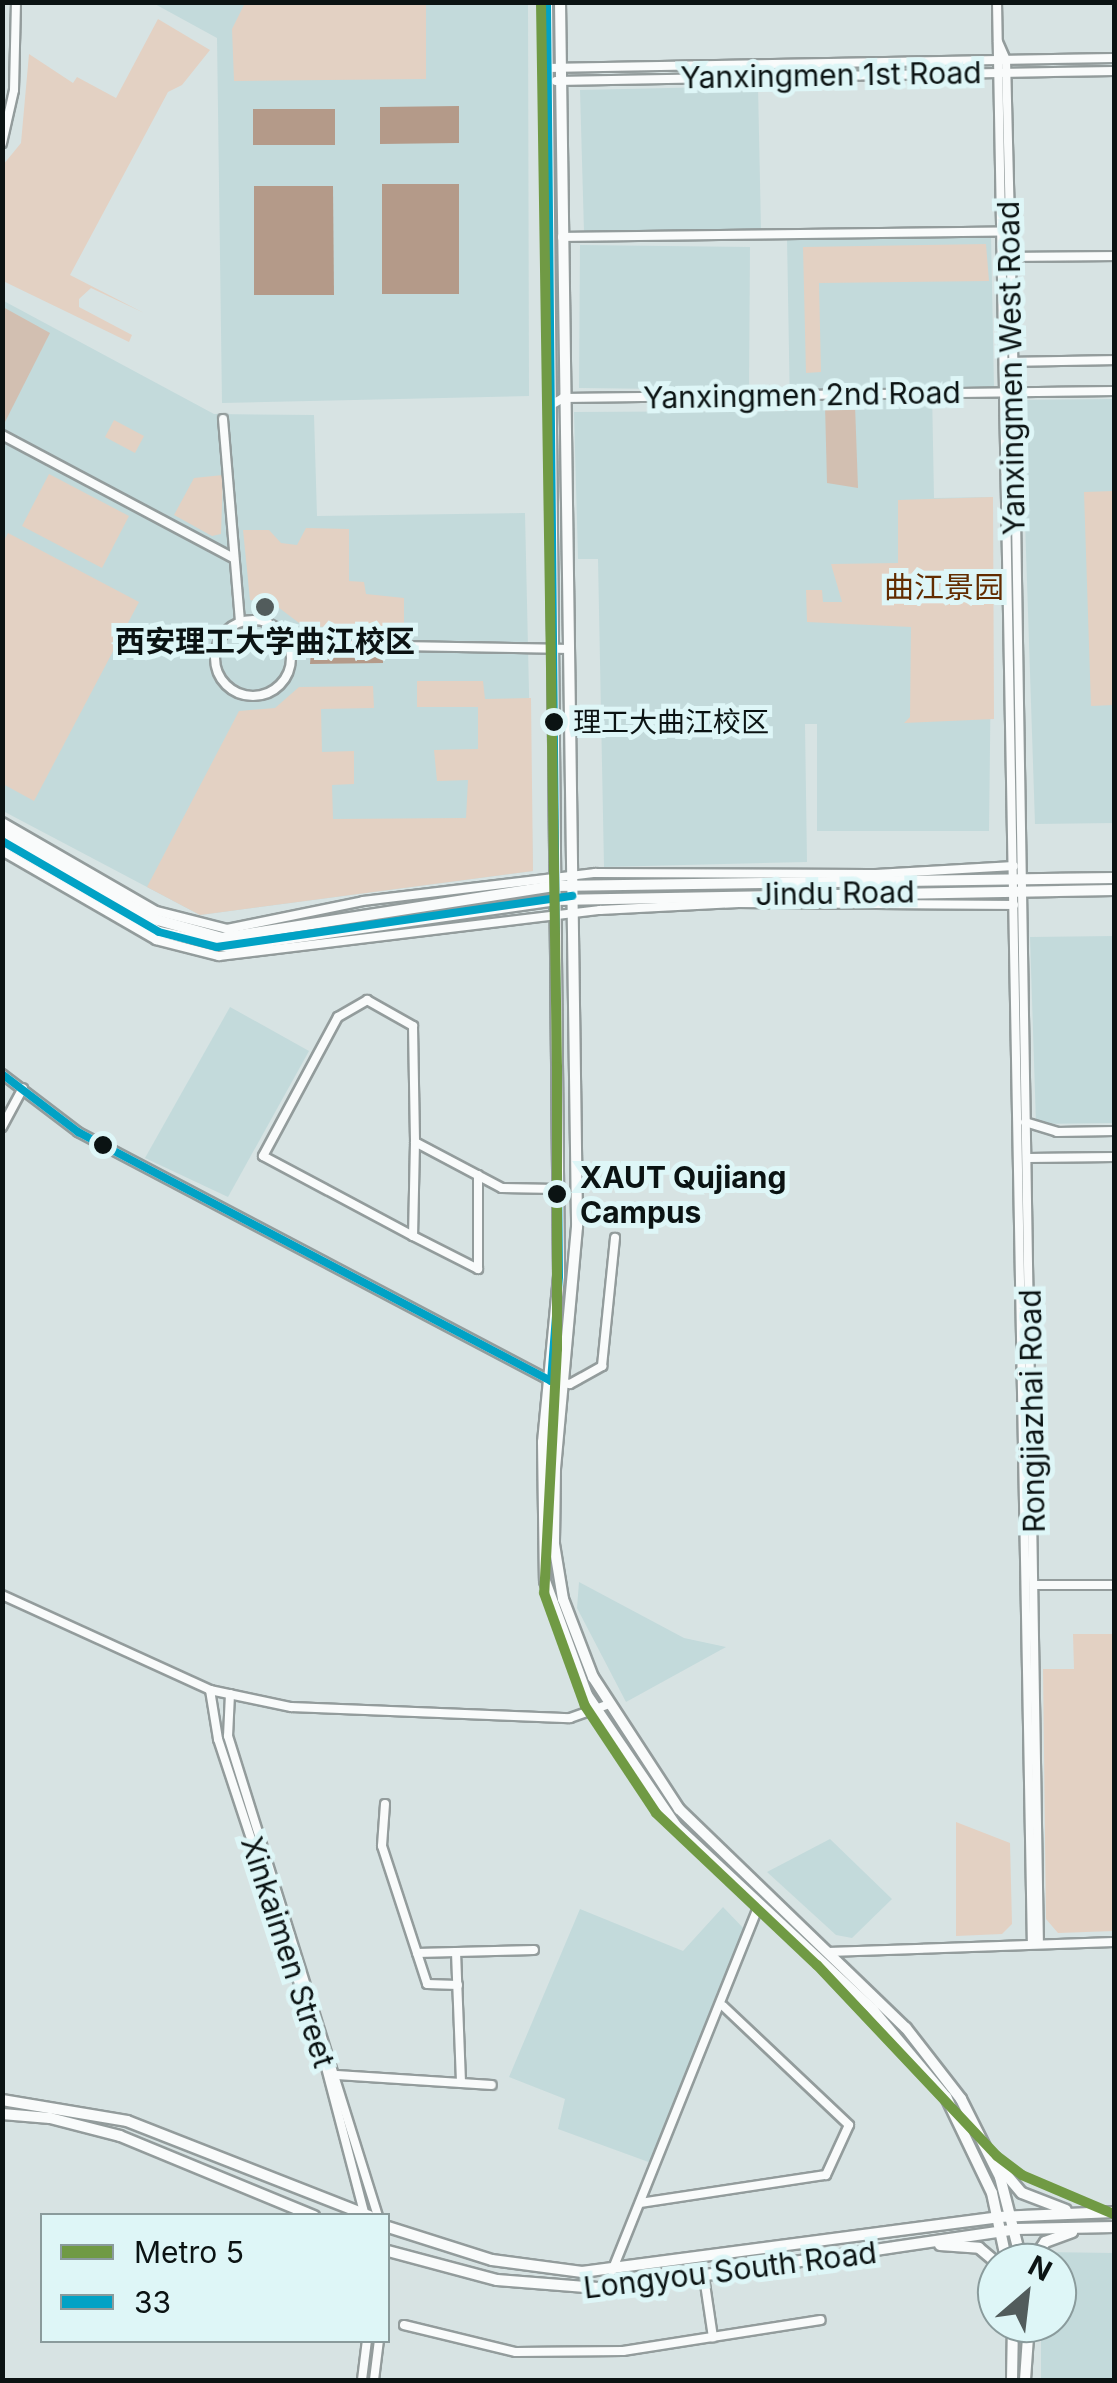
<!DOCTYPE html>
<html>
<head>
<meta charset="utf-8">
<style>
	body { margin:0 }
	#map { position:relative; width:1117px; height:2383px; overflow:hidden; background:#d7e3e3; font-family:Inter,"Noto Sans SC",sans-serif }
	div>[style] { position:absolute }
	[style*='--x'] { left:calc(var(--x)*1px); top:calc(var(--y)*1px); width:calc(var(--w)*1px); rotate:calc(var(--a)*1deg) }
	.built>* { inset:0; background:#c3dadb }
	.green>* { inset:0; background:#e3d1c3 }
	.forest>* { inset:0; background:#d2bfb1 }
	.water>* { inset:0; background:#b49a89 }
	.roads { filter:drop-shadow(2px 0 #939c9c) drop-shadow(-2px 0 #939c9c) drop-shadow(0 2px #939c9c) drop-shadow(0 -2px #939c9c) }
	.minor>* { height:8px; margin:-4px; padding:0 4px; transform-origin:4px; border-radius:4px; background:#f9fbfb }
	.minor>.ring { margin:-4px; padding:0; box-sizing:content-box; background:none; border:8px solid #f9fbfb; border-radius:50% }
	.major>* { height:10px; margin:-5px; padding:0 5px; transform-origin:5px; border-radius:5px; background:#f9fbfb }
	.bus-1>* { height:8px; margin:-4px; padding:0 4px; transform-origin:4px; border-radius:4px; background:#01a2c5 }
	.metro-1>* { height:10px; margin:-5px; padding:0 5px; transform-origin:5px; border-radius:5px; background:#709a44 }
	.dots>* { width:28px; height:28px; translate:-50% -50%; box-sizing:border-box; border:5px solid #def6f7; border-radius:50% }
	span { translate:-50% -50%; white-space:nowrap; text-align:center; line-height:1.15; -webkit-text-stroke:10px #def6f7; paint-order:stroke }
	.bus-label { font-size:28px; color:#0b1313 }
	.left { translate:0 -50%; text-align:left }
	.street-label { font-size:30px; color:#0b1313 }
	.park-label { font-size:30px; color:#622c00 }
	.poi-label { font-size:30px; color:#0b1313; font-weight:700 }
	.stop-label { font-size:30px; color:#0b1313; font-weight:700 }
	.frame { position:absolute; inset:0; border:5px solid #0b1313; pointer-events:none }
	.legend { position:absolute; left:40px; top:2213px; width:350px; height:130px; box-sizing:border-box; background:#def6f7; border:2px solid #8a9b9c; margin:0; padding:12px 18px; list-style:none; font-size:30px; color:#0b1313 }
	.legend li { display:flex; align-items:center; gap:20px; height:50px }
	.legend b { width:50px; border:2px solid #8a9b9c }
	.north { position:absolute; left:977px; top:2243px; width:100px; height:100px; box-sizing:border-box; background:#def6f7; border:2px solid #8a9b9c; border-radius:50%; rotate:28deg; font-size:28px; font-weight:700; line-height:40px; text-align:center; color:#0b1313 }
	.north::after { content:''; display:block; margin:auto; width:35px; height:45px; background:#525c5c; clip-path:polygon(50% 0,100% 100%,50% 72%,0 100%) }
</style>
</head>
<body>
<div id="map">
	<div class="built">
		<i style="clip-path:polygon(153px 3px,528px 3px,529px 396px,222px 403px,217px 38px)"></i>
		<i style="clip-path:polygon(758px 86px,761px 230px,584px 232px,580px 90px)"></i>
		<i style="clip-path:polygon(991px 234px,994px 388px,932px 390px,934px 498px,993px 497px,989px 831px,817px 831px,817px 724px,805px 724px,807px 862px,604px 867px,598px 559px,578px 559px,574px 412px,790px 411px,787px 237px)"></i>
		<i style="clip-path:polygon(580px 245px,750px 247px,749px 390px,579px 388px)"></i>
		<i style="clip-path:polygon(2px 300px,214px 414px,314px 415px,317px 516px,525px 513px,533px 871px,200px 915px,3px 811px)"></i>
		<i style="clip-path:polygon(1114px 399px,1114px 823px,1035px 824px,1021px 400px)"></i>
		<i style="clip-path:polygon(1114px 936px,1114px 1123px,1036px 1124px,1030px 937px)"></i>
		<i style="clip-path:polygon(230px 1007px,309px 1051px,228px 1197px,145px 1158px)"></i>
		<i style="clip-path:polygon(579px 1582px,684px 1638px,726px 1647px,626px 1702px,577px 1608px)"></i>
		<i style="clip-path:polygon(830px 1839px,892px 1899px,852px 1938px,836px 1935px,767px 1872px)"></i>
		<i style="clip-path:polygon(723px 1907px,748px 1933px,654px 2164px,558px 2129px,565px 2099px,509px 2077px,580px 1909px,683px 1951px)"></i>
		<i style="clip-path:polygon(1041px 2252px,1114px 2253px,1114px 2380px,1041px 2380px,1041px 2323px,1057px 2323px,1057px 2263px,1041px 2263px)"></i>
	</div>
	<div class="green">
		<i style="clip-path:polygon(245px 3px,426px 3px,426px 79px,234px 81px,232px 29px)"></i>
		<i style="clip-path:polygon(158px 19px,210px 50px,182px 85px,168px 92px,70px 275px,144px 313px,91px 288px,79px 299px,79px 307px,132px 335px,129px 342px,3px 281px,3px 165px,21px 143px,29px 54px,73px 83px,77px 77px,116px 98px)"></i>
		<i style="clip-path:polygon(986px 244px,989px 281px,819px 283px,821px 372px,806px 373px,803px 247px)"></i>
		<i style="clip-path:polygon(114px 420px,144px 436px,135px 453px,105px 437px)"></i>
		<i style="clip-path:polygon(49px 474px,129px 516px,102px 568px,22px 526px)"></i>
		<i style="clip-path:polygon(223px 475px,221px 534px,212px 536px,174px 515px,194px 478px)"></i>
		<i style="clip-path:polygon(1114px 491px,1114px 705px,1091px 706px,1084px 492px)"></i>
		<i style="clip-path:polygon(993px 497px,994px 719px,904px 723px,910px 717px,911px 627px,807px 622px,806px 590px,822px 590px,823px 602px,842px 602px,831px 564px,898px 563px,898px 500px)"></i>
		<i style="clip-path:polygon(306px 528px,349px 529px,349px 581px,364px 582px,366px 594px,404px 598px,404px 630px,303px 626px,274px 604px,250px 600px,243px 530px,269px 530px,281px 543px,297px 545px)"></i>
		<i style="clip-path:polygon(8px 533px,139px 602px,34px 801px,3px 784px,2px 544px)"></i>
		<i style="clip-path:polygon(417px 681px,483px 681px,485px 699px,531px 698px,533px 871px,200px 915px,147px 887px,239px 711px,275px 708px,299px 687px,373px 686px,374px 708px,321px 709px,322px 752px,354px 751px,354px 784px,332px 785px,333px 819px,466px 818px,468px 780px,437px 781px,434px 750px,478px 749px,478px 707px,417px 707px)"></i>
		<i style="clip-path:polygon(1073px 1634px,1114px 1634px,1114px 1931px,1058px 1933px,1046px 1919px,1043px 1669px,1074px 1669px)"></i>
		<i style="clip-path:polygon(956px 1822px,1010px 1843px,1012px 1924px,1002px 1934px,956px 1936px)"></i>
	</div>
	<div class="forest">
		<i style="clip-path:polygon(3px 307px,50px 333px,4px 424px,2px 424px)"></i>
		<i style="clip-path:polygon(825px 405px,855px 405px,858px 488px,827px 483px)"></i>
	</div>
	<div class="water">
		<i style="clip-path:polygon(459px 106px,459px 143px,380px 144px,380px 107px)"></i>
		<i style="clip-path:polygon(253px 109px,335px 109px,335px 145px,253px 145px)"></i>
		<i style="clip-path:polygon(382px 184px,459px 184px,459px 294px,382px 294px)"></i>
		<i style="clip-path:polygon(254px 186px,333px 186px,334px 295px,254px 295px)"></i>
		<i style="clip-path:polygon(383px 651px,383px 663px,310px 664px,311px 652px)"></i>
	</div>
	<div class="roads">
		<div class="minor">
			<i style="--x:997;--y:2;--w:1942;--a:88.97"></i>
			<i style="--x:998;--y:42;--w:20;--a:66"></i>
			<i style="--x:1006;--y:60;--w:332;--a:88.6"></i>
			<i style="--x:1014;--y:392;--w:1552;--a:89.08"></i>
			<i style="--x:547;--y:68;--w:567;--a:-1.01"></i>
			<i style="--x:556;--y:81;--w:558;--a:-1.03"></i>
			<i style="--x:2;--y:143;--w:54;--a:-77.2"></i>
			<i style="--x:14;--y:90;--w:88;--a:-88.7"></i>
			<i style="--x:562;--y:237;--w:436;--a:-0.7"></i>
			<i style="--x:1008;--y:257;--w:106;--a:-0.5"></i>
			<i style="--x:1009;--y:362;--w:105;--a:-1.1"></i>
			<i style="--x:551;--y:405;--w:14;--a:-30"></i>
			<i style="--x:563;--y:398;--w:551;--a:-0.73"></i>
			<i style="--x:223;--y:419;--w:204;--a:85.2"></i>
			<i style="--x:2;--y:435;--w:262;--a:28"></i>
			<i class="ring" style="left:215px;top:620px;width:68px;height:68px"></i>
			<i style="--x:289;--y:644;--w:278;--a:1"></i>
			<i style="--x:2;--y:822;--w:178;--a:30"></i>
			<i style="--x:156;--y:911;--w:73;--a:14.2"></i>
			<i style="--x:227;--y:929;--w:139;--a:-11.6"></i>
			<i style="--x:363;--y:901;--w:234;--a:-6.9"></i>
			<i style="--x:595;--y:873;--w:281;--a:0.2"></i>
			<i style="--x:876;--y:874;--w:138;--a:-3.3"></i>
			<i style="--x:2;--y:851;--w:178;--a:30"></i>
			<i style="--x:156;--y:940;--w:65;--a:14.3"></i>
			<i style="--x:219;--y:956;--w:384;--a:-6.9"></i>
			<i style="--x:600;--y:910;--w:139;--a:-2.9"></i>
			<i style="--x:739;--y:903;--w:275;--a:0.4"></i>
			<i style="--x:2;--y:1074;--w:96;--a:37.3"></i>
			<i style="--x:78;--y:1132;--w:535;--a:27.76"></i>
			<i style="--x:551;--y:1381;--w:19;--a:9"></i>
			<i style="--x:570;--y:1384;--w:37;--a:-29"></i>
			<i style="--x:602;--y:1366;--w:129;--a:-84.2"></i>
			<i style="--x:1025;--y:1122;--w:34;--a:17"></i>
			<i style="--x:1057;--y:1132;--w:57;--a:-1"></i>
			<i style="--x:2;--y:1127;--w:44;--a:-61.7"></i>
			<i style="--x:415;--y:1142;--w:94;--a:91.2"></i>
			<i style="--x:413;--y:1236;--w:73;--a:26.9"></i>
			<i style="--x:478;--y:1269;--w:94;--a:-90"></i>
			<i style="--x:1028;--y:1158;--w:86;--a:-0.7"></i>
			<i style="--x:413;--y:1236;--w:170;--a:-151.9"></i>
			<i style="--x:263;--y:1156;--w:158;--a:-61.7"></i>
			<i style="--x:338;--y:1017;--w:34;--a:-30"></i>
			<i style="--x:367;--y:1000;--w:53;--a:29.5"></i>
			<i style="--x:413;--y:1026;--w:116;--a:89"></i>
			<i style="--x:415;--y:1142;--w:98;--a:27.9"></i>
			<i style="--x:502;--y:1188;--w:55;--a:1"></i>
			<i style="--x:1034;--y:1585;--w:80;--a:0"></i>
			<i style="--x:2;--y:1595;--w:229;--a:24.5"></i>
			<i style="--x:210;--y:1690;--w:83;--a:11.9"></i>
			<i style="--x:291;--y:1707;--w:279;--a:2.3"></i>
			<i style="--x:570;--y:1718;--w:41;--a:-19.7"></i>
			<i style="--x:210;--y:1690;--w:50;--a:80.7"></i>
			<i style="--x:218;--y:1739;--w:334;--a:71.7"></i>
			<i style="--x:323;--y:2056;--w:165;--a:75.3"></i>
			<i style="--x:230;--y:1694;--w:42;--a:92.7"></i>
			<i style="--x:228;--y:1736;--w:503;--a:72.65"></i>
			<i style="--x:385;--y:1804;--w:42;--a:94.1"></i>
			<i style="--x:382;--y:1846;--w:145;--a:71.9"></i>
			<i style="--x:427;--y:1984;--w:31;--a:2"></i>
			<i style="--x:456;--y:1952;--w:131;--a:87.8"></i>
			<i style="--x:828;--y:1952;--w:286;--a:-2"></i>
			<i style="--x:417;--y:1953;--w:117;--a:-1.5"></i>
			<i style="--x:337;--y:2075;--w:155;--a:3.7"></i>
			<i style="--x:640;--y:2203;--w:188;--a:-8.6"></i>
			<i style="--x:826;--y:2175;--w:55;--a:-65.3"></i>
			<i style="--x:849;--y:2125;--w:173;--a:-136.6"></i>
			<i style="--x:612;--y:2271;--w:393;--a:-68.1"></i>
			<i style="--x:704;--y:2277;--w:61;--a:81.5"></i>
			<i style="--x:404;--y:2325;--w:115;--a:13.6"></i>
			<i style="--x:516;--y:2352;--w:107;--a:-0.5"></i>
			<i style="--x:623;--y:2351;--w:200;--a:-8.9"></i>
			<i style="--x:362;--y:2380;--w:40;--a:-82.9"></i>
			<i style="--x:374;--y:2380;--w:40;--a:-82.9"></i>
		</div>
		<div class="major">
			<i style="--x:547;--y:2;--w:1274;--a:89.46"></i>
			<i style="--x:559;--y:1276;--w:167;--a:95.5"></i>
			<i style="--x:543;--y:1442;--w:139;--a:89.2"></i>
			<i style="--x:545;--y:1581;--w:121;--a:69.8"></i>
			<i style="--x:587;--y:1695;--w:158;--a:55.8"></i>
			<i style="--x:676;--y:1826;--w:270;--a:43"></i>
			<i style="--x:873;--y:2010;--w:114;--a:50"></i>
			<i style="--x:946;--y:2097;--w:106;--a:64.4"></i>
			<i style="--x:992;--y:2193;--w:72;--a:77.9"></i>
			<i style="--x:560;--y:2;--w:1225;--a:89.2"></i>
			<i style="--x:577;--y:1227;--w:243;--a:95.2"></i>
			<i style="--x:555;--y:1469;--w:75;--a:90.8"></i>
			<i style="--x:554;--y:1544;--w:56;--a:80.7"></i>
			<i style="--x:563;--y:1599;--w:84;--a:69"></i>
			<i style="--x:593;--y:1677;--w:158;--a:56.9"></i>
			<i style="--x:679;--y:1809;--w:315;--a:44"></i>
			<i style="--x:906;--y:2028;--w:90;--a:52.2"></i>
			<i style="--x:961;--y:2099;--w:87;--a:63.4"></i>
			<i style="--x:1000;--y:2177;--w:89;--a:75.7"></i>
			<i style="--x:2;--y:831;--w:176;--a:30.1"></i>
			<i style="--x:154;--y:919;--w:71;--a:15.6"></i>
			<i style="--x:222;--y:938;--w:336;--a:-8.9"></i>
			<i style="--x:554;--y:886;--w:560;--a:-0.82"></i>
			<i style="--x:2;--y:841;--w:181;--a:30.1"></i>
			<i style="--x:159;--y:932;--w:73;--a:11.9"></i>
			<i style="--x:230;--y:947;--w:328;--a:-8.2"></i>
			<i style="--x:555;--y:900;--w:559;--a:-1.02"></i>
			<i style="--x:2;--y:2100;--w:127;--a:9.5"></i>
			<i style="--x:127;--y:2121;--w:260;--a:21.4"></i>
			<i style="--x:2;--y:2114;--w:48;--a:4.8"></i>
			<i style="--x:50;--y:2118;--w:72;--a:14.4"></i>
			<i style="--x:120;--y:2136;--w:210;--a:22.4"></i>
			<i style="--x:999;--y:2166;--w:35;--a:50"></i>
			<i style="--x:1022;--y:2193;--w:47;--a:21.1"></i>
			<i style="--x:388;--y:2227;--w:109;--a:17.6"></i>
			<i style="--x:492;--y:2260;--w:91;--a:7.6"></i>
			<i style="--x:582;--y:2272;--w:420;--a:-7.5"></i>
			<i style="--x:998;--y:2217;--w:116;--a:-2.5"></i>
			<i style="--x:940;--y:2245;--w:39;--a:4"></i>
			<i style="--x:979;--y:2248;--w:23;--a:40"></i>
			<i style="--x:388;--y:2251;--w:113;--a:14.9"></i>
			<i style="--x:497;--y:2280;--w:114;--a:4.5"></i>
			<i style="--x:611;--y:2289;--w:409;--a:-8.4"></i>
			<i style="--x:1016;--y:2229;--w:98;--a:-1.2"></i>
			<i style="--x:1031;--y:2263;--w:25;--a:-56"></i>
			<i style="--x:1045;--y:2242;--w:29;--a:-20"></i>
			<i style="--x:1012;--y:2380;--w:57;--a:-89"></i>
			<i style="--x:1025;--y:2380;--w:57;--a:-86"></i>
		</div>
	</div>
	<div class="bus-1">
		<i style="--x:2;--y:841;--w:181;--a:30.1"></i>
		<i style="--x:159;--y:932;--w:60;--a:14.5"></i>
		<i style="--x:217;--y:947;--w:359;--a:-8.2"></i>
		<i style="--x:2;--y:1074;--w:96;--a:37.3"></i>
		<i style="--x:78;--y:1132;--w:535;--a:27.76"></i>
		<i style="--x:551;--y:1381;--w:105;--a:-85.6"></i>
		<i style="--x:559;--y:1276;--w:1274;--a:-90.54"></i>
	</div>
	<div class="metro-1">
		<i style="--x:541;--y:2;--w:1065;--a:89.14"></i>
		<i style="--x:557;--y:1067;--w:282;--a:90"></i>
		<i style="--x:557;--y:1349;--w:244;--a:93"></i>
		<i style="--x:544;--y:1593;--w:120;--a:70.1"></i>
		<i style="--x:585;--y:1706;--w:128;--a:56.4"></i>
		<i style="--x:656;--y:1813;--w:221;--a:43.4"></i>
		<i style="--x:817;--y:1965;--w:262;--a:46.7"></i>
		<i style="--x:997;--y:2156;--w:31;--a:37"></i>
		<i style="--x:1022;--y:2175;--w:100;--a:23"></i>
	</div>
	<div class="dots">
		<i style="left:265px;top:607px;background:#525c5c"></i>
		<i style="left:554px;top:722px;background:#0b1313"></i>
		<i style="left:103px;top:1145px;background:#0b1313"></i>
		<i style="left:557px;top:1194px;background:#0b1313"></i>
	</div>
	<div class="bus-label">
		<span class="left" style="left:573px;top:722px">理工大曲江校区</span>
	</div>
	<div class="street-label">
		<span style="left:831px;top:75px;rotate:-1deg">Yanxingmen 1st Road</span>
		<span style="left:1011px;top:368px;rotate:-91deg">Yanxingmen West Road</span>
		<span style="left:802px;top:395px;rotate:-1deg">Yanxingmen 2nd Road</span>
		<span style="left:835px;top:893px;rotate:-1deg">Jindu Road</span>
		<span style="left:1032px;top:1411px;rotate:-91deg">Rongjiazhai Road</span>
		<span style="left:288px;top:1952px;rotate:72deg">Xinkaimen Street</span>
		<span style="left:730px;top:2270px;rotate:-7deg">Longyou South Road</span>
	</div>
	<div class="park-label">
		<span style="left:944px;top:587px">曲江景园</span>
	</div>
	<div class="poi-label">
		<span style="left:265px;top:641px">西安理工大学曲江校区</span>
	</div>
	<div class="stop-label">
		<span class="left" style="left:580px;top:1194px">XAUT Qujiang<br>Campus</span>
	</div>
	<div class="frame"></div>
	<ul class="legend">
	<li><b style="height:12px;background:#709a44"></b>Metro 5</li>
	<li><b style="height:12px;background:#01a2c5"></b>33</li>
	</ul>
	<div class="north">N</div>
</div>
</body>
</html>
